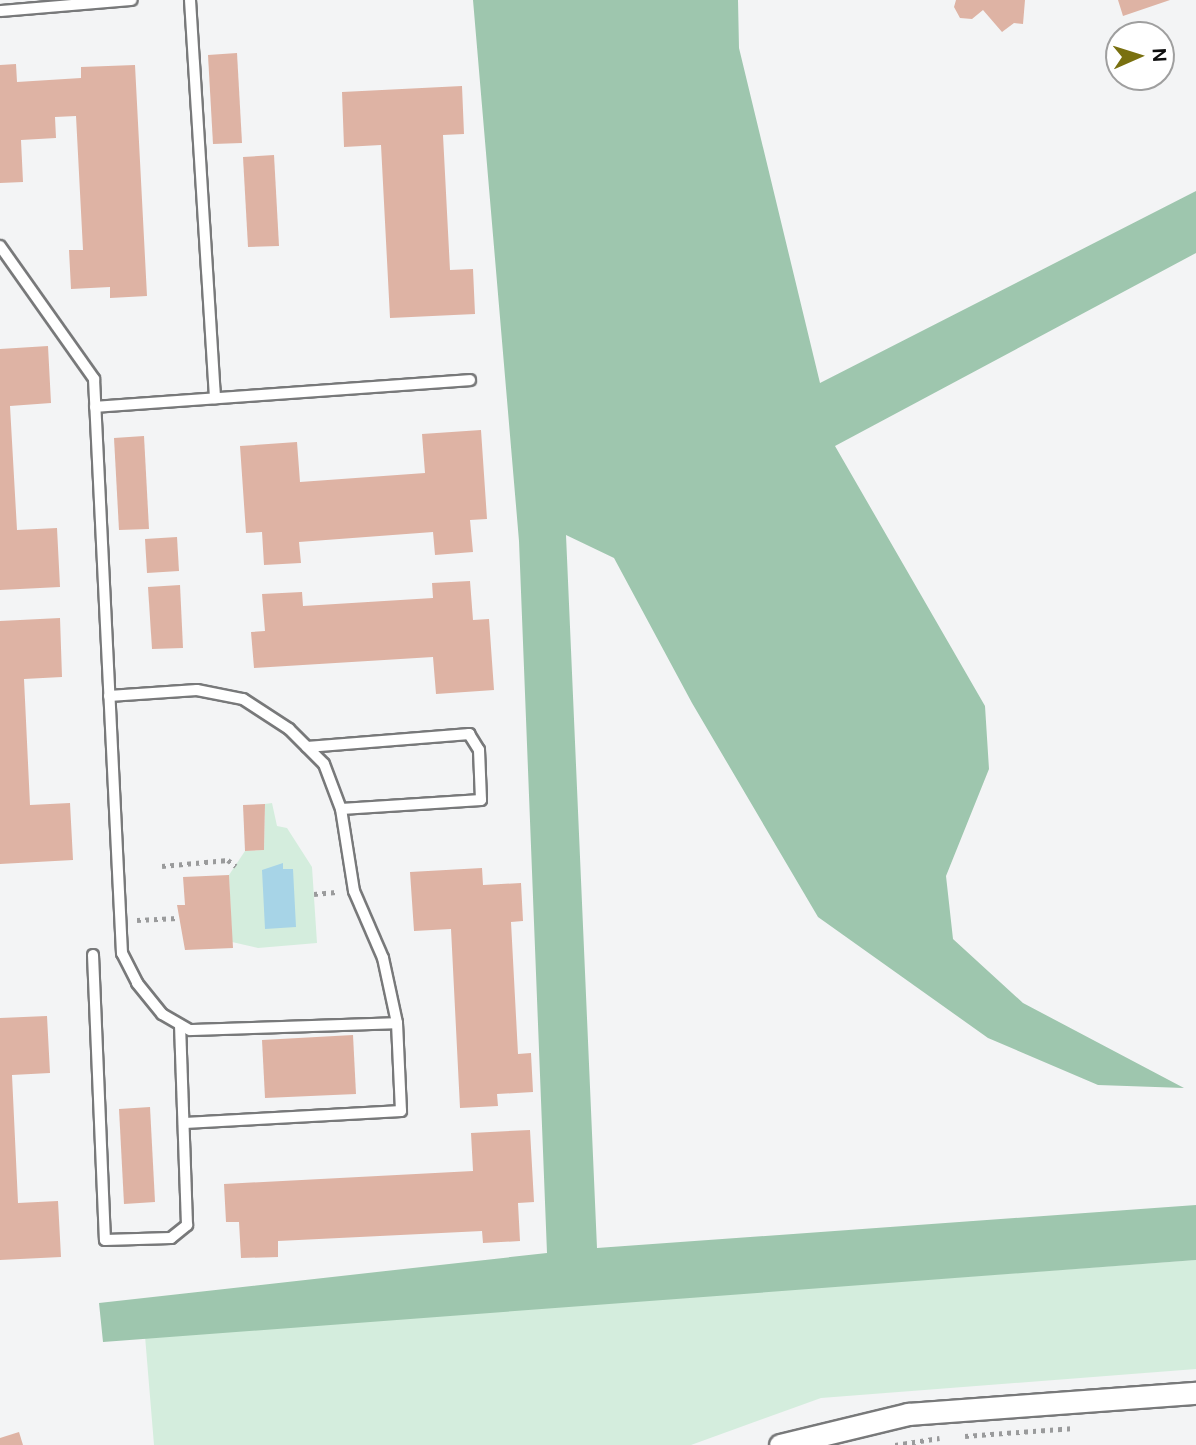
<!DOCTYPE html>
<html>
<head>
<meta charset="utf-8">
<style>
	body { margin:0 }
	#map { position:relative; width:1196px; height:1445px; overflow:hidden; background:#f3f4f5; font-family:"DM Sans",sans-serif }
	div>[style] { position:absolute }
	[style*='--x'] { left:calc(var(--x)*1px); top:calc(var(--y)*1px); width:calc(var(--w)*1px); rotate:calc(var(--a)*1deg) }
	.green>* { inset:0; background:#d4eddd }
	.forest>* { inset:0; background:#9ec6ae }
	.water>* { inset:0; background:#a7d4e7 }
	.building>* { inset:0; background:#deb3a4 }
	.path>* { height:4.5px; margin-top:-2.25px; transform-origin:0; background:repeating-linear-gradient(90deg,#9a9b9c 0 3.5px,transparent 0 8.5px) }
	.roads { filter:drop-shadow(2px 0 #78797a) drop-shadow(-2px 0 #78797a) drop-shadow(0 2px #78797a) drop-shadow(0 -2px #78797a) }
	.lane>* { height:10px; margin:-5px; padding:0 5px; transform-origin:5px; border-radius:5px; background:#fff }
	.street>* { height:21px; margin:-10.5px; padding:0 10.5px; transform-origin:10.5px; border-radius:10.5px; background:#fff }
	span { translate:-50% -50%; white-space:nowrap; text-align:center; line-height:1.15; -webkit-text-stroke:6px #fff; paint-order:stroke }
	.north { position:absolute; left:1105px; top:21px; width:70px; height:70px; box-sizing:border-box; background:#fff; border:2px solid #9f9f9f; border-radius:50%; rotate:87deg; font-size:19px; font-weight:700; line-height:28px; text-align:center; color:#0e0e0f }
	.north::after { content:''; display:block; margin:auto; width:24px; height:32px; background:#797010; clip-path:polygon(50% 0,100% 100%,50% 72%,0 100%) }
</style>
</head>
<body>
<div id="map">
	<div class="green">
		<i style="clip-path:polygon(272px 803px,277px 826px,287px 828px,312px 867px,317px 943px,258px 948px,232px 942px,229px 875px,245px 851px,264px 850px,265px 804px)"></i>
		<i style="clip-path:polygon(1196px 1260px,1196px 1369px,821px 1398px,691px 1445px,154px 1445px,145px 1336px)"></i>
	</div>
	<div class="forest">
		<i style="clip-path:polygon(473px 0,738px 0,739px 48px,820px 383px,1196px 191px,1196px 253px,835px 446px,985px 706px,989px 769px,946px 876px,953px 939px,1023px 1003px,1184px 1088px,1098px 1085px,988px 1038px,818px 917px,692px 703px,614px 558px,566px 535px,597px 1248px,1196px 1205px,1196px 1260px,103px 1342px,99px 1303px,547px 1253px,519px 541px)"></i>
	</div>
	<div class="water">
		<i style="clip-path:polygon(283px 863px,283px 869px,293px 869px,296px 927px,265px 929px,262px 870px)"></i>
	</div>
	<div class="building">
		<i style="clip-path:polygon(956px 0,1025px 0,1023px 24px,1014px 23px,1002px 32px,983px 10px,972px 19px,960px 18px,954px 7px)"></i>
		<i style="clip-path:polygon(1118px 0,1170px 0,1123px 16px)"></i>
		<i style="clip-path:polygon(237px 53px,242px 143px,213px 144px,208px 55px)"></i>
		<i style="clip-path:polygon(16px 64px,17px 82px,81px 78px,81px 67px,135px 65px,147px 296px,110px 298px,110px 287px,71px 289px,69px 250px,83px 250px,76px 116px,55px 117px,56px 138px,21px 140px,23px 182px,0 183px,0 65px)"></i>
		<i style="clip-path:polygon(462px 86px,464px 134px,443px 135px,450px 270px,473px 269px,475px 314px,390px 318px,381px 145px,344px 147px,342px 92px)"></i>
		<i style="clip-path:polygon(274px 155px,279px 246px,248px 247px,243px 157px)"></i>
		<i style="clip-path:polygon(48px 346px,51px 403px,10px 406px,17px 530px,57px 528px,60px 587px,0 590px,0 349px)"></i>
		<i style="clip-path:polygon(481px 430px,487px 519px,470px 520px,473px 552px,435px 555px,433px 532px,299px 542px,301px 563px,264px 565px,262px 532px,246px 533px,240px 446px,297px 442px,300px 482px,425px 473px,422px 434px)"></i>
		<i style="clip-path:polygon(144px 436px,149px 529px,119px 530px,114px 438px)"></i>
		<i style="clip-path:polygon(177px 537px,179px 571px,147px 573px,145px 539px)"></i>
		<i style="clip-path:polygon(470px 581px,473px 620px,489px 619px,494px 690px,436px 694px,433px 657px,254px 668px,251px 632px,265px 631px,262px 594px,302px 592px,303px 606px,433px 598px,432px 583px)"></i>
		<i style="clip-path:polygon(180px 585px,183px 648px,152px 649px,148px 587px)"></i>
		<i style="clip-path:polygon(60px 618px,62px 677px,24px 679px,30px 805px,70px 803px,73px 860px,0 864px,0 621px)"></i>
		<i style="clip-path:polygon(265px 804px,264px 850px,245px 851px,243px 805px)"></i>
		<i style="clip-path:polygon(482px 868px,483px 885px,521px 883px,523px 921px,511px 922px,518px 1054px,531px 1053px,533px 1092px,497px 1094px,498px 1106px,460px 1108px,451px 929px,414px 931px,410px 872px)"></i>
		<i style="clip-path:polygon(229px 875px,233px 948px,185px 950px,177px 905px,185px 905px,183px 877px)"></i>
		<i style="clip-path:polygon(47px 1016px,50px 1073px,12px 1075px,18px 1203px,58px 1201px,61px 1257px,0 1260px,0 1018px)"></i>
		<i style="clip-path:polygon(353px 1035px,356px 1094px,265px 1098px,262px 1040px)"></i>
		<i style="clip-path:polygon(150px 1107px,155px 1202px,124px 1204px,119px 1109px)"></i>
		<i style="clip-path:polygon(530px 1130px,534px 1202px,518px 1203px,520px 1241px,483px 1243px,482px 1231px,278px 1241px,278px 1257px,241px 1258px,239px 1222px,226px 1222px,224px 1184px,473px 1171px,471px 1133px)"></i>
		<i style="clip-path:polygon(19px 1432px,23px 1445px,0 1445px,0 1438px)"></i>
	</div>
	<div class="path">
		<i style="--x:162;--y:866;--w:66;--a:-5.2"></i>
		<i style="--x:228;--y:860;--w:10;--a:37"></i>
		<i style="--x:314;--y:894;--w:25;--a:-5"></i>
		<i style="--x:137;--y:920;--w:41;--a:-2.8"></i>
		<i style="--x:965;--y:1436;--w:110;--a:-4.2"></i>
		<i style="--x:895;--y:1445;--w:45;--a:-9"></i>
	</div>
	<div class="roads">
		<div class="lane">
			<i style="--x:190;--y:0;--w:399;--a:86.4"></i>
			<i style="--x:0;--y:11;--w:132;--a:-4.8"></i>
			<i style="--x:0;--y:246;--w:163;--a:54.7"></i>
			<i style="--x:94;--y:379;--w:575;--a:87.21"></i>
			<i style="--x:122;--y:953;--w:34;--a:63"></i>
			<i style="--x:137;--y:983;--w:40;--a:51"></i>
			<i style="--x:162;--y:1014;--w:32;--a:30"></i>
			<i style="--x:190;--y:1030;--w:207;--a:-1.9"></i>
			<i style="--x:95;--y:407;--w:376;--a:-4.1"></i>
			<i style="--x:109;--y:696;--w:88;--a:-3.9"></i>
			<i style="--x:197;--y:690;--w:47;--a:11.1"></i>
			<i style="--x:243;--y:699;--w:55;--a:33.1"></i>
			<i style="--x:289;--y:729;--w:49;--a:45"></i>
			<i style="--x:324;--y:764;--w:48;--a:69.3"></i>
			<i style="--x:341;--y:809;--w:83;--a:81"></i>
			<i style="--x:354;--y:891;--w:73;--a:66.6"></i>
			<i style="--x:383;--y:958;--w:66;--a:77.8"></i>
			<i style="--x:397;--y:1023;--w:88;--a:87.4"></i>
			<i style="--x:401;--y:1111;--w:216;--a:176.8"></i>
			<i style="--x:307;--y:747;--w:163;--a:-4.6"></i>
			<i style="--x:469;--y:734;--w:19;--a:58"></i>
			<i style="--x:479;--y:750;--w:50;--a:87.7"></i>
			<i style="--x:481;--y:800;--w:140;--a:176.3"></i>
			<i style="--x:93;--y:955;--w:285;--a:87.6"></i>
			<i style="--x:105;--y:1240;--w:66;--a:-1.7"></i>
			<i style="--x:171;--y:1238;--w:21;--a:-39"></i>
			<i style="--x:187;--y:1225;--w:200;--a:-92"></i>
		</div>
		<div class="street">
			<i style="--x:780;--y:1445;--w:132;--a:-13.6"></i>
			<i style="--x:908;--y:1414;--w:289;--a:-4.2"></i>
		</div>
	</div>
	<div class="north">N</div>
</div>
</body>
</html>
